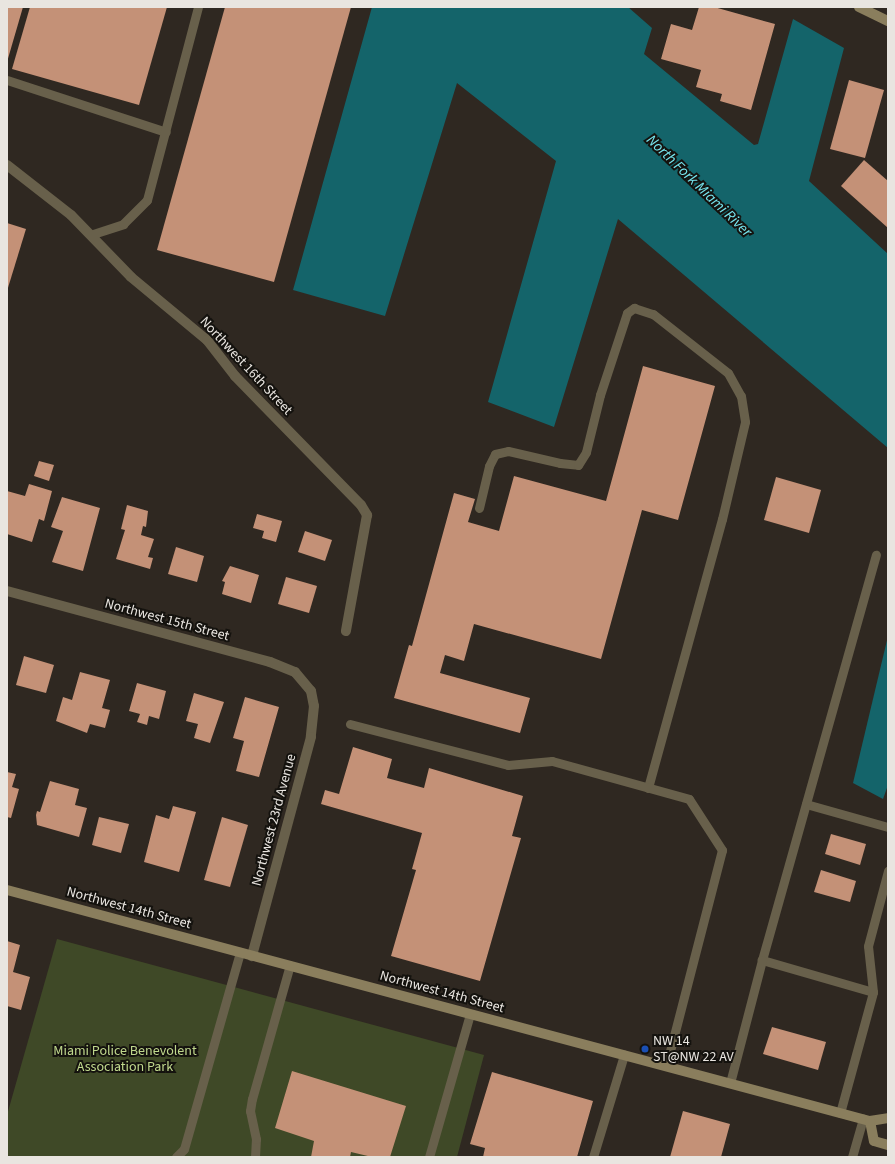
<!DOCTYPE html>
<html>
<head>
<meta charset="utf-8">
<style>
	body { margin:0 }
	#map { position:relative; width:895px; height:1164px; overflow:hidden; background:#2f2821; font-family:"Source Sans 3",sans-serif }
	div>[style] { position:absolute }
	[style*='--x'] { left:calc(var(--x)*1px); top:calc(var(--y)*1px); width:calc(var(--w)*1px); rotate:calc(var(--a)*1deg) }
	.green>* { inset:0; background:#3f4927 }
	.water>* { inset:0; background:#14646a }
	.building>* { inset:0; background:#c49177 }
	.lane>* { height:9px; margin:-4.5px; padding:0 4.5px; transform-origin:4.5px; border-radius:4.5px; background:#68604b }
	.street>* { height:10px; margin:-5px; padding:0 5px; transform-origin:5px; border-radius:5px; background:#68604b }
	.secondary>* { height:10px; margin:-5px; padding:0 5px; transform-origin:5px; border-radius:5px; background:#8a7e5d }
	.dots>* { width:11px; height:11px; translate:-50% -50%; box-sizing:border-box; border:2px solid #14120e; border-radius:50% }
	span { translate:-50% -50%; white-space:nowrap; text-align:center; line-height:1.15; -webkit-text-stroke:4px #14120e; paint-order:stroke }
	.street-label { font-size:14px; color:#e9e5e0 }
	.poi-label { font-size:14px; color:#e9e5e0 }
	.left { translate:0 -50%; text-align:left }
	.park-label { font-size:14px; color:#c0d88d }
	.water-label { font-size:15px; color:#77e6ef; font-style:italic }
	.frame { position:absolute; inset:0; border:8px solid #e9e5e0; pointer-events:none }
</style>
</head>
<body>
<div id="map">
	<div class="green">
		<i style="clip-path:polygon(57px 939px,484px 1055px,457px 1157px,7px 1157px,7px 1115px)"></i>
	</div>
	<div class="water">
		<i style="clip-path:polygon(372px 7px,628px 7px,652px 28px,644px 54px,754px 145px,758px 144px,793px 19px,844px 48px,809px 181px,888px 254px,888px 448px,618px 219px,554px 427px,488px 402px,556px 161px,457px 83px,385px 316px,293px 290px)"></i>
		<i style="clip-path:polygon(888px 636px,888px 785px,883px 799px,853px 783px)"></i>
	</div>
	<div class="building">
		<i style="clip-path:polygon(7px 7px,23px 7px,7px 62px)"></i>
		<i style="clip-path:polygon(30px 7px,167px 7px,139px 105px,12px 69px)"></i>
		<i style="clip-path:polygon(225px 7px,351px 7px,274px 282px,157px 250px)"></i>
		<i style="clip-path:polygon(699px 7px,714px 7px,775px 24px,751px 110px,720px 101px,722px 94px,696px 87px,701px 70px,661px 59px,671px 24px,692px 30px)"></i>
		<i style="clip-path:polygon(849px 80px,884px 90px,865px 158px,830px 149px)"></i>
		<i style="clip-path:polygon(864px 160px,888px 181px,888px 228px,841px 186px)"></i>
		<i style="clip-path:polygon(7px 223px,26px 229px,7px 291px)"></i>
		<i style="clip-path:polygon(643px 366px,715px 386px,678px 520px,642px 510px,601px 659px,474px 624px,464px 661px,445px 655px,440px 673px,530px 698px,520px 733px,394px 698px,409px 645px,412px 646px,454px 493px,475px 499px,468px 522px,499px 531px,514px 476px,606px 501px)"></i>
		<i style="clip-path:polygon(39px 461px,54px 465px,49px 481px,34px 476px)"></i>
		<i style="clip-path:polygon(776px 477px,821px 490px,809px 533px,764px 520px)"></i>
		<i style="clip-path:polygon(29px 484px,52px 491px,44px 521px,39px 519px,32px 542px,7px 534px,7px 491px,25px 496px)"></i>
		<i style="clip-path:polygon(62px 497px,100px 508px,83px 571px,52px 562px,63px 531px,51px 527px)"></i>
		<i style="clip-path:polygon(127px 505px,148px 511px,146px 527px,143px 526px,141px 535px,154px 539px,148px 557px,153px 558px,150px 569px,116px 559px,125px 530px,121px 529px)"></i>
		<i style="clip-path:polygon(257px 514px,282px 521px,276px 542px,262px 538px,264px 531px,253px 528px)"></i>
		<i style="clip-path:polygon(305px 531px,332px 540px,325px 561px,298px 552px)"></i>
		<i style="clip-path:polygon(176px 547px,204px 556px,197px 582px,168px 574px)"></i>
		<i style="clip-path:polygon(230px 566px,259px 575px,251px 603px,222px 594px,225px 582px,222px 581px)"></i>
		<i style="clip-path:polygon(286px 577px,317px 586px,309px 613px,278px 604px)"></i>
		<i style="clip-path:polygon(24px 656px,54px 665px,46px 693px,16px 685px)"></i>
		<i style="clip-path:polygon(80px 672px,110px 680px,102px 708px,110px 710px,105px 728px,90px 724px,87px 733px,56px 721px,63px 697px,72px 700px)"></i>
		<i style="clip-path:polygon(137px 683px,166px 691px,159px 719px,149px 716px,147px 725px,137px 722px,140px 714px,129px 711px)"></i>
		<i style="clip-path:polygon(194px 693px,224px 702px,210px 743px,194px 738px,198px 724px,186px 721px)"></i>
		<i style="clip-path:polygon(245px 697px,279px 707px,259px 777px,236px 771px,244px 741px,233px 738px)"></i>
		<i style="clip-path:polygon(353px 747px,392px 759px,387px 778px,424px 788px,429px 768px,523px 796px,512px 836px,521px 838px,480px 981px,391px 956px,416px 870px,412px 869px,422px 833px,321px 804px,325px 790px,339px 794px)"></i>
		<i style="clip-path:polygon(7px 772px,16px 774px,12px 787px,19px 789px,11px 818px,7px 817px)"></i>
		<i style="clip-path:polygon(50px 781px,79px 789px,75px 805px,87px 808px,79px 837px,37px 825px,36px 815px,37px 811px,40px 812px)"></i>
		<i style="clip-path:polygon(173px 806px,196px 812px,179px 872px,144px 862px,156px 815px,169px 819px)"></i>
		<i style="clip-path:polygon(99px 817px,129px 824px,121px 853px,92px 845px)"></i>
		<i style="clip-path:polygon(222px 817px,248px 825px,230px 887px,204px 880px)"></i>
		<i style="clip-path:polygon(831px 834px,866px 844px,860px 865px,825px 854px)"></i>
		<i style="clip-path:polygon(821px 870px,856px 881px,850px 902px,814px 892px)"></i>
		<i style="clip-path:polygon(7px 941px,20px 945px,13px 972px,30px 977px,21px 1010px,7px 1006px)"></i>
		<i style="clip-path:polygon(772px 1027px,826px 1042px,818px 1070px,763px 1054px)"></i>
		<i style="clip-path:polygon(292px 1071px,406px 1106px,390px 1157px,372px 1157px,351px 1152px,350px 1157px,311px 1157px,314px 1141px,275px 1128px)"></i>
		<i style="clip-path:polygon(492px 1072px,593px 1101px,577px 1157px,483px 1157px,485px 1148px,470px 1144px)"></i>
		<i style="clip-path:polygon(683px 1111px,730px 1124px,721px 1157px,670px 1157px)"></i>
	</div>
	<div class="lane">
		<i style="--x:7;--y:80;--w:167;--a:18.1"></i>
		<i style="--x:93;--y:234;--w:32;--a:-18"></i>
		<i style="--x:123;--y:224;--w:34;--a:-45"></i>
		<i style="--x:147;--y:200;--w:200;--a:-75.2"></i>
		<i style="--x:479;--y:508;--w:43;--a:-76.6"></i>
		<i style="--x:489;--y:466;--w:13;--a:-63"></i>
		<i style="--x:495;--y:454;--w:13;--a:-13"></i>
		<i style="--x:508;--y:451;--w:53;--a:13"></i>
		<i style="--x:560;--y:463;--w:18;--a:6"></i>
		<i style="--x:578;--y:465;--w:15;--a:-58"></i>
		<i style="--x:586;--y:452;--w:59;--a:-76.2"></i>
		<i style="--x:600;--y:395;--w:86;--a:-71.8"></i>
		<i style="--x:627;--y:313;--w:9;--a:-36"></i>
		<i style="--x:634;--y:308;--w:20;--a:18"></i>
		<i style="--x:653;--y:314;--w:95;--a:38.2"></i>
		<i style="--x:728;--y:373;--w:26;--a:61"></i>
		<i style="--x:741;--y:396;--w:26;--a:81"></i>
		<i style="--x:745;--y:422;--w:100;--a:103.3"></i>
		<i style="--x:722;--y:519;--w:279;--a:105.4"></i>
		<i style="--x:350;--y:724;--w:163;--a:14.5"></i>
		<i style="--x:508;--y:765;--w:44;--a:-5.2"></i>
		<i style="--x:552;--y:761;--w:142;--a:15.5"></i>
		<i style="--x:689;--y:799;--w:61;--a:57.1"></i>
		<i style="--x:722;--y:850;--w:223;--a:104.5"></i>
		<i style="--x:806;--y:804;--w:85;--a:15.7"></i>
		<i style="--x:873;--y:992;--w:116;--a:-163.9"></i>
		<i style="--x:762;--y:960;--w:421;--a:-74.3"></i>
		<i style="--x:730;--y:1083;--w:127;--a:-75.4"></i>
		<i style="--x:840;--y:1113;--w:125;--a:-74.7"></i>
		<i style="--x:873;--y:992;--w:46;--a:-96.2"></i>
		<i style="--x:868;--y:946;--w:78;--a:-75.1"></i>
		<i style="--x:176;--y:1157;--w:11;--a:-45"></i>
		<i style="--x:184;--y:1149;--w:205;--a:-74.1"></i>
		<i style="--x:255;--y:1157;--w:18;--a:-87"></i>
		<i style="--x:256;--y:1139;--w:29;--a:-102"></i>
		<i style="--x:250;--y:1111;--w:12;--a:-81"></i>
		<i style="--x:252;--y:1099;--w:139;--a:-74.2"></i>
		<i style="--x:429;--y:1157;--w:149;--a:-74"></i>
		<i style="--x:593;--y:1157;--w:107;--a:-73.1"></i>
		<i style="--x:852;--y:1157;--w:40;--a:-74"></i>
	</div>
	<div class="street">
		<i style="--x:7;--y:165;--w:81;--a:38"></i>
		<i style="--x:71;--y:215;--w:86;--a:45.9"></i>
		<i style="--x:131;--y:277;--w:99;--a:39.7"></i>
		<i style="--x:207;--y:340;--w:46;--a:52.1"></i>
		<i style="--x:235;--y:376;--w:180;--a:45.7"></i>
		<i style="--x:361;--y:505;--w:12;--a:59"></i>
		<i style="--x:367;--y:515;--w:118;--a:100.3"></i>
		<i style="--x:7;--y:591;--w:272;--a:15.1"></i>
		<i style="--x:270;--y:662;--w:27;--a:22"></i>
		<i style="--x:295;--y:672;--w:25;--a:50"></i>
		<i style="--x:311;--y:691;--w:15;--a:79"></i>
		<i style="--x:314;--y:706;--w:31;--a:96"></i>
		<i style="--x:311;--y:737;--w:227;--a:105.1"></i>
	</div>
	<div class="secondary">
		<i style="--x:859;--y:7;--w:32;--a:26"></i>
		<i style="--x:7;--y:890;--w:893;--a:14.99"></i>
		<i style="--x:870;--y:1121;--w:18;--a:-9"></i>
		<i style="--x:870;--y:1121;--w:20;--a:79"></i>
		<i style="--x:874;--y:1141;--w:15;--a:16"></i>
	</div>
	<div class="dots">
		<i style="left:645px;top:1049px;background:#1a4fb4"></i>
	</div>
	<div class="street-label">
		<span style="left:246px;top:366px;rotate:47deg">Northwest 16th Street</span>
		<span style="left:167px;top:620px;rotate:15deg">Northwest 15th Street</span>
		<span style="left:274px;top:820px;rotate:-75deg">Northwest 23rd Avenue</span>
		<span style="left:129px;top:908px;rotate:15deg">Northwest 14th Street</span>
		<span style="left:442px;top:992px;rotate:15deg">Northwest 14th Street</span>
	</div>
	<div class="poi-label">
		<span class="left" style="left:653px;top:1049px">NW 14<br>ST@NW 22 AV</span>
	</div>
	<div class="park-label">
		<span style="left:125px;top:1059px">Miami Police Benevolent<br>Association Park</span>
	</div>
	<div class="water-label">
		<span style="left:699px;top:186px;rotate:44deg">North Fork Miami River</span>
	</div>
	<div class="frame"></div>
</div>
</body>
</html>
